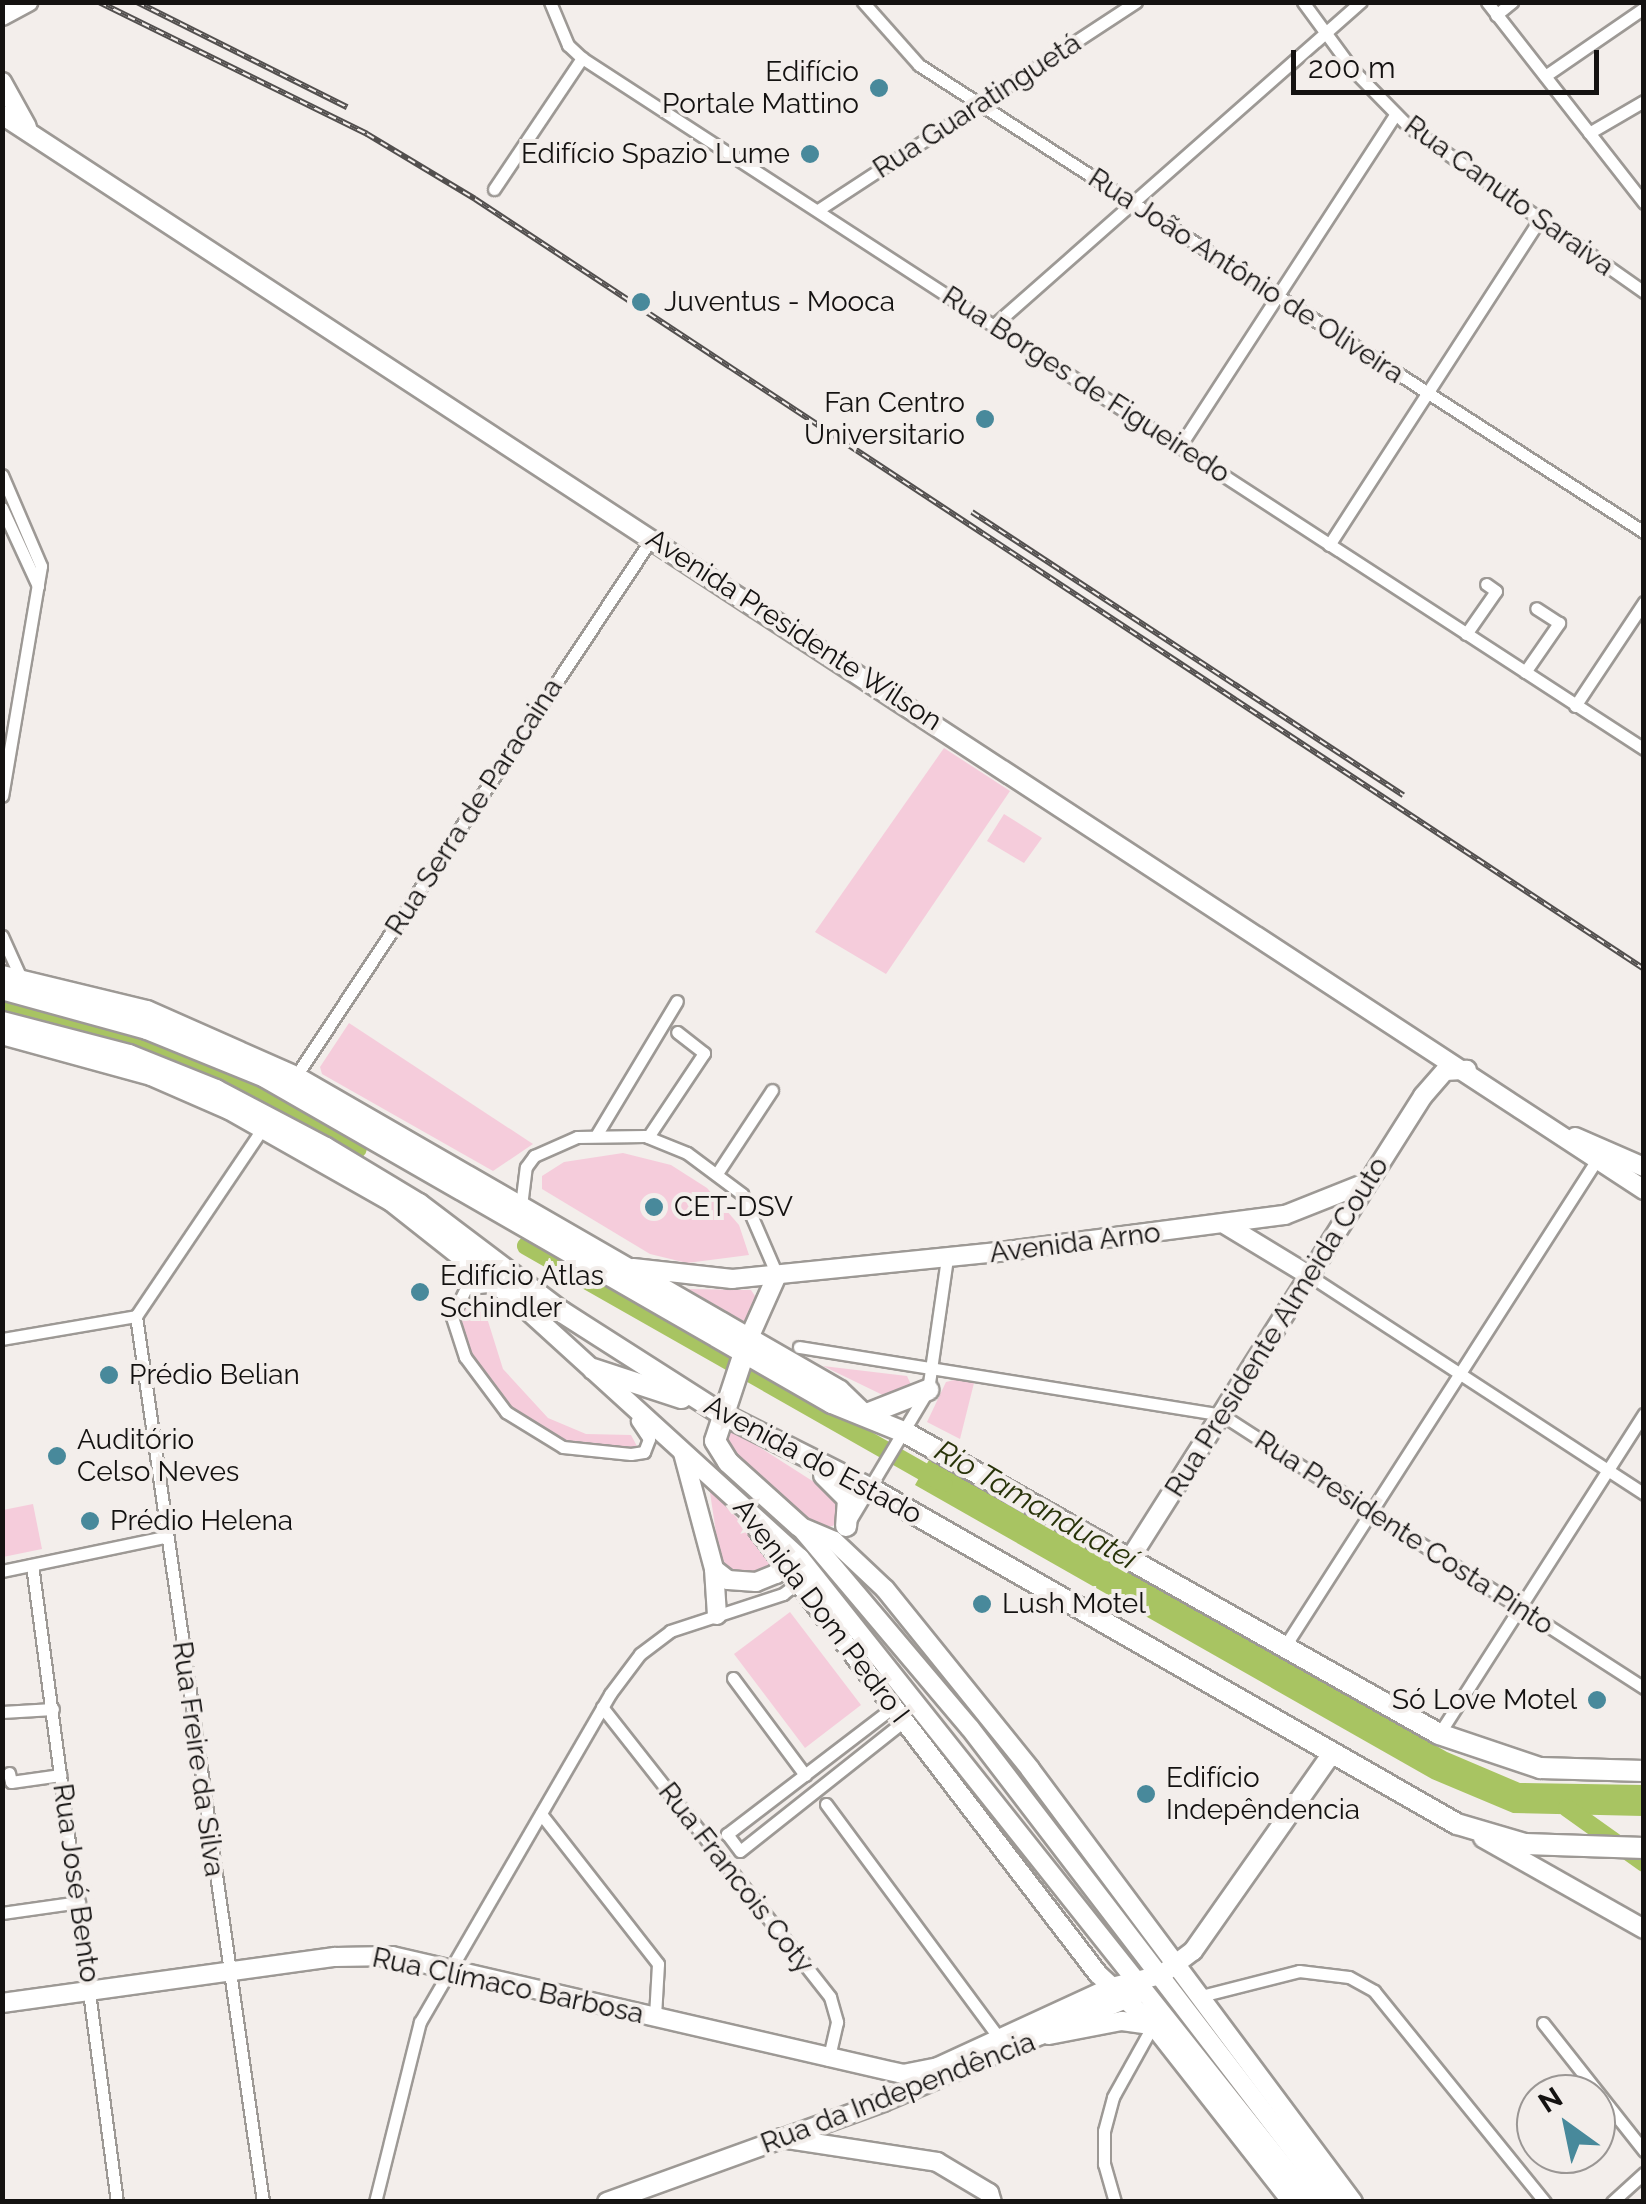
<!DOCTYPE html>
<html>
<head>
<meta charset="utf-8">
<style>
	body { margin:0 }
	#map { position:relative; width:1646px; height:2204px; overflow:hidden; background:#f3eeeb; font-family:Raleway,sans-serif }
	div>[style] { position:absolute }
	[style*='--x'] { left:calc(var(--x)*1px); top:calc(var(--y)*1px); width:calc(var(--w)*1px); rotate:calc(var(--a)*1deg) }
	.green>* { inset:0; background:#f5ccdb }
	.water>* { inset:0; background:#a8c462 }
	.river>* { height:18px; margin:-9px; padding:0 9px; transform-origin:9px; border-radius:9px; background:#a8c462 }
	.roads { filter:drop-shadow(2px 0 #9d9995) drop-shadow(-2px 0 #9d9995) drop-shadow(0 2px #9d9995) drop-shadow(0 -2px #9d9995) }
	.street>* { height:11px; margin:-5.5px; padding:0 5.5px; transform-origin:5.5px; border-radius:5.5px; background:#fff }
	.secondary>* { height:18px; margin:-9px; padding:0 9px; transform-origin:9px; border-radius:9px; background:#fff }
	.primary>* { height:18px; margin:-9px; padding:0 9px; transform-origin:9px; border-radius:9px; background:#fff }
	.highway>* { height:20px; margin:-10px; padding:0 10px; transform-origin:10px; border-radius:10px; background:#fff }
	.rail>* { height:6px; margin-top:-3px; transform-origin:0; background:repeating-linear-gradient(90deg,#f3eeeb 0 8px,#524f4e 0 16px); box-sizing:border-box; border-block:2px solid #524f4e }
	.dots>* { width:28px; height:28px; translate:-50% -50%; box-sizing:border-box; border:5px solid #f3eeeb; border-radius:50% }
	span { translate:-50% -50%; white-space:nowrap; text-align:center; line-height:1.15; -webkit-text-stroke:8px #f3eeeb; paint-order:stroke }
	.poi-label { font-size:28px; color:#141211 }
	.right { translate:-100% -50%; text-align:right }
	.left { translate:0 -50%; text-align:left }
	.street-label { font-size:28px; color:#141211 }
	.water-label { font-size:30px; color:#283309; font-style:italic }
	.frame { position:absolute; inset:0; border:5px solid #141211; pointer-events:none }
	.north { position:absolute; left:1516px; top:2074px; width:100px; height:100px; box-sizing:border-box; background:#f3eeeb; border:2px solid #9a9694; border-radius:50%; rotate:327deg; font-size:28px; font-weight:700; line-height:40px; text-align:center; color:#141211 }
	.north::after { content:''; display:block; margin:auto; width:35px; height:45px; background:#48899b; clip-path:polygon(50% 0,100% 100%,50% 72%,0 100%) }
	.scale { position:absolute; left:1291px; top:50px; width:308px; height:45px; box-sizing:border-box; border:5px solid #141211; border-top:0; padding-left:12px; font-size:30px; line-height:35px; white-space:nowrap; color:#141211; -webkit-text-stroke:8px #f3eeeb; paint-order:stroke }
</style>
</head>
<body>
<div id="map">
	<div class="green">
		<i style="clip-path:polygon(944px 748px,1010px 791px,886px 974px,815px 932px)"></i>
		<i style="clip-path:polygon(1004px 814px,1042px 838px,1024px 863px,987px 841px)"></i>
		<i style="clip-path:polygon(349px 1023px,533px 1144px,493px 1171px,322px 1074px,320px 1067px)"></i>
		<i style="clip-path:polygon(623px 1153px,671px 1165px,707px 1188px,739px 1225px,749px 1255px,687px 1263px,650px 1254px,542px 1189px,542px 1176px,564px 1162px)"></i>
		<i style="clip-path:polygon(688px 1289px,751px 1290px,757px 1299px,749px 1321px,743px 1321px)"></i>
		<i style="clip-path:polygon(467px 1299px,487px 1318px,503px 1369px,548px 1418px,586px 1434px,631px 1435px,638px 1448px,560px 1442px,523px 1419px,493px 1389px,468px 1349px,459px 1306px)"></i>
		<i style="clip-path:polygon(823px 1366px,907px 1376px,913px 1389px,891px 1399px)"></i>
		<i style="clip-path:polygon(958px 1379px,974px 1383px,960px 1439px,927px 1422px,946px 1382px)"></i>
		<i style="clip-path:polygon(731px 1429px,839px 1498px,842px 1511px,833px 1526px,819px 1528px,729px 1451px,724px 1444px)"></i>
		<i style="clip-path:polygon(709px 1486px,774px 1561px,773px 1570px,739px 1580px,721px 1566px)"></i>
		<i style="clip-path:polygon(33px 1504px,42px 1549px,3px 1557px,3px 1510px)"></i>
		<i style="clip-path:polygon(790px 1612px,861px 1705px,805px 1748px,734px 1654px)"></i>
	</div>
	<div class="water">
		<i style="clip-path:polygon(930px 1458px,1447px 1752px,1520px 1783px,1643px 1785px,1643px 1816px,1513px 1813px,1432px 1779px,915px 1485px)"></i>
	</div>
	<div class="river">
		<i style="--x:2;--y:1005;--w:195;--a:16.7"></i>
		<i style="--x:189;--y:1061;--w:97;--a:24.4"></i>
		<i style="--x:277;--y:1101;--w:94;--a:30.7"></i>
		<i style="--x:526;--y:1246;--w:480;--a:29.6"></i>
		<i style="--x:1567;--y:1808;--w:95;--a:35.5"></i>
	</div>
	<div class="roads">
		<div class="street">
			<i style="--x:550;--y:2;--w:47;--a:67.3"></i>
			<i style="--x:568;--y:45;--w:19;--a:43"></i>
			<i style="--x:582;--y:58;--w:1267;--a:33.05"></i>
			<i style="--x:863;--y:2;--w:84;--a:48.4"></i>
			<i style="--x:919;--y:65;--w:862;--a:32.79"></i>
			<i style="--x:1303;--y:2;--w:84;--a:53.7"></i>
			<i style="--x:1353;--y:70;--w:78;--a:45.5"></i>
			<i style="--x:1408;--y:126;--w:289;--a:35.1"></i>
			<i style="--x:1487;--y:2;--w:255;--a:52"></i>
			<i style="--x:1496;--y:15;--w:21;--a:-39"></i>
			<i style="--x:1545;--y:76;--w:120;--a:-34.5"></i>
			<i style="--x:1589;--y:133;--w:64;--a:-30.2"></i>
			<i style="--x:494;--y:189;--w:158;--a:-56.1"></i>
			<i style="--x:818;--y:210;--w:380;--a:-33.2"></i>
			<i style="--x:994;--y:325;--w:489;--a:-41.4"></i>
			<i style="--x:1180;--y:446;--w:395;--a:-57"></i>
			<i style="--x:2;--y:475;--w:99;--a:66.8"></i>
			<i style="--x:41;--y:566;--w:233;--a:99.6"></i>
			<i style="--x:2;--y:508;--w:86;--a:65.2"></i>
			<i style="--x:1329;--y:545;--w:385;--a:-57.1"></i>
			<i style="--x:1466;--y:634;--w:52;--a:-55.1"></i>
			<i style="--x:1496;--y:591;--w:12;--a:-145"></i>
			<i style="--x:1525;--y:672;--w:60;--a:-55.2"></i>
			<i style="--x:1559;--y:623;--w:27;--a:-147"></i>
			<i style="--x:1575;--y:706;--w:125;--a:-56.4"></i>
			<i style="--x:2;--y:936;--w:46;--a:65.7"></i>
			<i style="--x:296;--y:1076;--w:645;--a:-56.51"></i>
			<i style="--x:597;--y:1134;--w:155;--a:-59"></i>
			<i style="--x:648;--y:1137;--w:101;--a:-56.3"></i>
			<i style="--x:704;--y:1053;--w:34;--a:-142"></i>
			<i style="--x:718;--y:1172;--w:98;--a:-56.6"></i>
			<i style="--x:521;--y:1206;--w:39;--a:-83"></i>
			<i style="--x:526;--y:1167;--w:14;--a:-54"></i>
			<i style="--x:534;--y:1156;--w:47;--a:-23.8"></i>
			<i style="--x:577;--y:1137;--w:68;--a:-0.8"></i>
			<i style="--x:645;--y:1136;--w:45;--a:22"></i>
			<i style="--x:687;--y:1153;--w:69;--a:36.7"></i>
			<i style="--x:742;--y:1194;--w:88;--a:66.6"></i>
			<i style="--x:1310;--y:1276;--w:399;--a:33.1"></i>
			<i style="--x:497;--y:1285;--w:31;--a:174"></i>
			<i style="--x:466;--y:1288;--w:32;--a:116"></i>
			<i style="--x:452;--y:1317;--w:42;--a:72"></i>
			<i style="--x:465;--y:1357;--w:69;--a:53.3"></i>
			<i style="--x:506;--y:1412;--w:67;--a:31.6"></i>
			<i style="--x:563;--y:1447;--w:68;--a:5.9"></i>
			<i style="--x:631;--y:1454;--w:13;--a:-9"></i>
			<i style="--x:644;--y:1452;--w:14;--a:-69"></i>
			<i style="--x:649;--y:1439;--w:22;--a:-124"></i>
			<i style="--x:136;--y:1316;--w:895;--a:81.84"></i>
			<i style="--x:2;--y:1339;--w:136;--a:-9.7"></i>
			<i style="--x:136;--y:1316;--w:227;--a:-56"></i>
			<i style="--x:799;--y:1347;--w:428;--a:9.1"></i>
			<i style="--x:1222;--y:1415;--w:503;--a:32.9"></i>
			<i style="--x:849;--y:1522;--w:154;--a:-59.1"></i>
			<i style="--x:928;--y:1390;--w:133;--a:-81.8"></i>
			<i style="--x:32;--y:1565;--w:643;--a:82.4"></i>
			<i style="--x:2;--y:1571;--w:167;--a:-11.8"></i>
			<i style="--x:1285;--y:1646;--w:576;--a:-57.33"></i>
			<i style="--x:733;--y:1678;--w:121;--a:53.4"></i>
			<i style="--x:602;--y:1707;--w:369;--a:51.8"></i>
			<i style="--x:830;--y:1997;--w:26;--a:74"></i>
			<i style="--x:837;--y:2022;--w:39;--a:103"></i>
			<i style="--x:892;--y:1708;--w:208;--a:142.6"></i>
			<i style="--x:727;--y:1834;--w:21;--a:53"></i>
			<i style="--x:740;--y:1851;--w:208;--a:-38.4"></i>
			<i style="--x:2;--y:1712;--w:51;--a:-3.4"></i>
			<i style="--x:1439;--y:1734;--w:380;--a:-57.4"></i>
			<i style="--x:9;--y:1773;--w:9;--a:77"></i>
			<i style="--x:11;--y:1782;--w:50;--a:-8"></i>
			<i style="--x:826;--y:1804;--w:296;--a:53.5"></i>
			<i style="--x:541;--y:1814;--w:190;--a:52"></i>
			<i style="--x:658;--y:1964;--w:52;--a:93.3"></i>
			<i style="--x:2;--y:1913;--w:78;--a:-8.1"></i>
			<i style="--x:1201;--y:1996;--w:101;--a:-14.3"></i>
			<i style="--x:1299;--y:1971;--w:50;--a:6.8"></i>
			<i style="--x:1349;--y:1977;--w:29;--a:29"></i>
			<i style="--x:1374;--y:1991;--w:272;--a:51"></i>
			<i style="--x:1543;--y:2023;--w:163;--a:51.7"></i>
			<i style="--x:375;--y:2202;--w:186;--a:-76"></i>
			<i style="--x:420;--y:2022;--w:379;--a:-59.9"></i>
			<i style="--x:610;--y:1694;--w:50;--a:-53.1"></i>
			<i style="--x:640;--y:1654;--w:38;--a:-37"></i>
			<i style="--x:670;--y:1631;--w:119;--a:-18.1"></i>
			<i style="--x:783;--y:1594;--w:24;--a:-38"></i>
			<i style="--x:1115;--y:2202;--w:40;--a:-106"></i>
			<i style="--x:1104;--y:2164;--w:33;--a:-90"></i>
			<i style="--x:1104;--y:2131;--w:35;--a:-75"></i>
			<i style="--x:1113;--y:2097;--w:82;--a:-60.9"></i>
			<i style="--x:1612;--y:2202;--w:43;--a:-42.2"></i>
		</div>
		<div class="secondary">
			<i style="--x:2;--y:16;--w:30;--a:-28"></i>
			<i style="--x:2;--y:82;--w:51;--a:60.9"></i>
			<i style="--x:2;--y:115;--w:1963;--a:33.21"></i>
			<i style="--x:1575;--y:1137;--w:75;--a:23.5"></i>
			<i style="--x:1226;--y:1225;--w:98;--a:31.3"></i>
			<i style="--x:633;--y:1268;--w:100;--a:6.3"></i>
			<i style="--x:732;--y:1279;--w:268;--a:-5.8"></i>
			<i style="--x:999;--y:1252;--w:288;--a:-7.4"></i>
			<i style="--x:1285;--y:1215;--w:87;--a:-21.6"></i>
			<i style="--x:749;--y:1338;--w:69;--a:-66"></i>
			<i style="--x:683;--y:1453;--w:120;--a:75"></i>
			<i style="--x:714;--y:1569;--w:46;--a:86.3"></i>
			<i style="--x:1131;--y:1557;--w:546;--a:-57.65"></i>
			<i style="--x:1423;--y:1096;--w:33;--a:-49"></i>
			<i style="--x:1445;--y:1071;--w:22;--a:-3"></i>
			<i style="--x:1483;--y:1838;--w:185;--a:29.5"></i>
			<i style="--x:1165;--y:1972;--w:35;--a:-37"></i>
			<i style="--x:1193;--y:1951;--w:240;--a:-54.9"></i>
			<i style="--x:2;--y:2003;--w:336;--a:-7.9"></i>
			<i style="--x:335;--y:1957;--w:57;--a:-1"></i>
			<i style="--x:392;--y:1956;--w:524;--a:13"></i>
			<i style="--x:903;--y:2074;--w:36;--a:-11"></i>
			<i style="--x:938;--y:2067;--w:192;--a:-24.7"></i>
			<i style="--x:1112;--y:1987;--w:49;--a:-14"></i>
			<i style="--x:781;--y:2138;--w:158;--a:8.7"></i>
			<i style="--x:937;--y:2162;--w:61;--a:30.8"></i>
			<i style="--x:989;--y:2193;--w:9;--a:72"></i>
			<i style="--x:607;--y:2202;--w:294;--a:-19.9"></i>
			<i style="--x:883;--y:2102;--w:276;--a:-23"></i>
		</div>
		<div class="primary">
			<i style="--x:2;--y:975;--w:149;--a:13.6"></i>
			<i style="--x:147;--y:1010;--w:163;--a:23.9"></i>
			<i style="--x:296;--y:1076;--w:628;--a:29.99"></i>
			<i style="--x:840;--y:1390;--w:32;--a:44"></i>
			<i style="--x:2;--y:1035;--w:155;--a:15.4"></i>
			<i style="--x:151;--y:1076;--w:85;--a:23.6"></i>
			<i style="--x:229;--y:1110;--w:185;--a:29.5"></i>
			<i style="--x:390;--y:1201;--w:171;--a:38.3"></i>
			<i style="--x:524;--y:1307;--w:373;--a:42.3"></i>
			<i style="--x:800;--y:1558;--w:823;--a:51.51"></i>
			<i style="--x:799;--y:1526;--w:38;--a:23"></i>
			<i style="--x:834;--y:1541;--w:70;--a:43.3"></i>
			<i style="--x:885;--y:1589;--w:231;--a:51.1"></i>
			<i style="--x:1030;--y:1769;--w:540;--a:53.28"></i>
			<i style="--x:800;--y:1527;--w:263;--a:49.8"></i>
			<i style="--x:970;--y:1728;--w:597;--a:52.55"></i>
			<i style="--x:758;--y:1530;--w:559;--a:52.56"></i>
			<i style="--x:1098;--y:1974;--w:75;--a:42.8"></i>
			<i style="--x:1153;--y:2025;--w:225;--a:51.9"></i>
			<i style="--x:714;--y:1569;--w:18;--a:38"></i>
			<i style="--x:728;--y:1580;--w:28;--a:4"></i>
			<i style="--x:756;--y:1582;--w:22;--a:-22"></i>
			<i style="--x:776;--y:1574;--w:24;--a:-54"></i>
			<i style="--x:1049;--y:2035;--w:74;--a:-10.9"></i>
			<i style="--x:1122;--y:2021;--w:29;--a:8"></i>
		</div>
		<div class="highway">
			<i style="--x:2;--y:989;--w:150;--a:15.4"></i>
			<i style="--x:147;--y:1029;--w:127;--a:22.1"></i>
			<i style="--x:265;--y:1077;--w:654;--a:29.9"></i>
			<i style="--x:832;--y:1403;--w:80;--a:22.1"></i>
			<i style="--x:906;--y:1433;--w:612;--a:29.45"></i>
			<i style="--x:1439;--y:1734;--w:107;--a:18.6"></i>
			<i style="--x:1540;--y:1768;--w:104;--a:1.7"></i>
			<i style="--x:2;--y:1022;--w:131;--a:14.6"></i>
			<i style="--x:129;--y:1055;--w:94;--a:21.9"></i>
			<i style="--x:216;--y:1090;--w:124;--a:27.8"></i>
			<i style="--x:326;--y:1148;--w:109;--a:31.1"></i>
			<i style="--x:419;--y:1204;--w:179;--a:37.1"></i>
			<i style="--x:562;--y:1312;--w:188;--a:32.6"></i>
			<i style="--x:720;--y:1413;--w:171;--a:26.7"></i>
			<i style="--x:873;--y:1490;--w:673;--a:29.77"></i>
			<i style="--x:1457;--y:1824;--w:71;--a:16.4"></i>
			<i style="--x:1525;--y:1844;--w:119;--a:1.9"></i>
			<i style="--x:749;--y:1338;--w:108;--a:108.3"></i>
			<i style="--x:715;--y:1441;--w:25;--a:58"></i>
			<i style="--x:728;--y:1462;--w:96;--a:42"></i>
			<i style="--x:593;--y:1369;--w:93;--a:18.2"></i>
			<i style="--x:867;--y:1414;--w:66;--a:-21.5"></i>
			<i style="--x:824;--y:1475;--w:34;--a:45"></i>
			<i style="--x:848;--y:1499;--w:27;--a:94"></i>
		</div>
	</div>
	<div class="rail">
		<i style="--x:99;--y:2;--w:299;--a:26.2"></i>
		<i style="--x:367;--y:134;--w:126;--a:31"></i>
		<i style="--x:475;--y:199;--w:1400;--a:33.37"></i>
		<i style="--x:137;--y:2;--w:235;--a:26.6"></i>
		<i style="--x:972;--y:512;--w:516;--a:33.29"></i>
	</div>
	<div class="dots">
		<i style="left:879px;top:88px;background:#48899b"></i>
		<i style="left:810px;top:154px;background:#48899b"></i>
		<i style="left:641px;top:302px;background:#48899b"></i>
		<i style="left:985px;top:419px;background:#48899b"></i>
		<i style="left:654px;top:1207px;background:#48899b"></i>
		<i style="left:420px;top:1292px;background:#48899b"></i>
		<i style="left:109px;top:1375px;background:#48899b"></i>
		<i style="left:57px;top:1456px;background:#48899b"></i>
		<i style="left:90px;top:1521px;background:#48899b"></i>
		<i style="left:982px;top:1604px;background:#48899b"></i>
		<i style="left:1597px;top:1700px;background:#48899b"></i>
		<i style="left:1146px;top:1794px;background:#48899b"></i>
	</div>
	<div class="poi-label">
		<span class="right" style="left:859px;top:88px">Edifício<br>Portale Mattino</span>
		<span class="right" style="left:790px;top:154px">Edifício Spazio Lume</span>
		<span class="left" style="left:664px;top:302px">Juventus - Mooca</span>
		<span class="right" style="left:965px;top:419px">Fan Centro<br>Universitario</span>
		<span class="left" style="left:674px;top:1207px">CET-DSV</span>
		<span class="left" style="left:440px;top:1292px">Edifício Atlas<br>Schindler</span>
		<span class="left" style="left:129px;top:1375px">Prédio Belian</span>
		<span class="left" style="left:77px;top:1456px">Auditório<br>Celso Neves</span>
		<span class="left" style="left:110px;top:1521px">Prédio Helena</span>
		<span class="left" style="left:1002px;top:1604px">Lush Motel</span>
		<span class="right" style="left:1577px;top:1700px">Só Love Motel</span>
		<span class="left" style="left:1166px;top:1794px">Edifício<br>Indepêndencia</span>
	</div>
	<div class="street-label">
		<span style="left:977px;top:106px;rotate:-33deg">Rua Guaratinguetá</span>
		<span style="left:1509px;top:196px;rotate:36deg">Rua Canuto Saraiva</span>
		<span style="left:1246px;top:276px;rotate:33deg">Rua João Antônio de Oliveira</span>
		<span style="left:1086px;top:385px;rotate:33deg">Rua Borges de Figueiredo</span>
		<span style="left:794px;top:630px;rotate:33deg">Avenida Presidente Wilson</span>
		<span style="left:474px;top:807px;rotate:-57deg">Rua Serra de Paracaina</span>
		<span style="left:1075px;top:1243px;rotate:-7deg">Avenida Arno</span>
		<span style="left:1277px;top:1327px;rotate:-58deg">Rua Presidente Almeida Couto</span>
		<span style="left:813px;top:1460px;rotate:28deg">Avenida do Estado</span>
		<span style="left:1404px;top:1533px;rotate:33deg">Rua Presidente Costa Pinto</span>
		<span style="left:821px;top:1611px;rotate:53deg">Avenida Dom Pedro I</span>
		<span style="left:198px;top:1759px;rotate:82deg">Rua Freire da Silva</span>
		<span style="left:736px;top:1878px;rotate:52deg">Rua Francois Coty</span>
		<span style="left:76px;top:1883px;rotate:82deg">Rua José Bento</span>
		<span style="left:508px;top:1986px;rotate:12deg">Rua Clímaco Barbosa</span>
		<span style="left:898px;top:2093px;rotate:-21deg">Rua da Independência</span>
	</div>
	<div class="water-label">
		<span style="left:1036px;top:1505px;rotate:30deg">Rio Tamanduateí</span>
	</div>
	<div class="frame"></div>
	<div class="north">N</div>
	<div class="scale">200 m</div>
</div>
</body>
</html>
